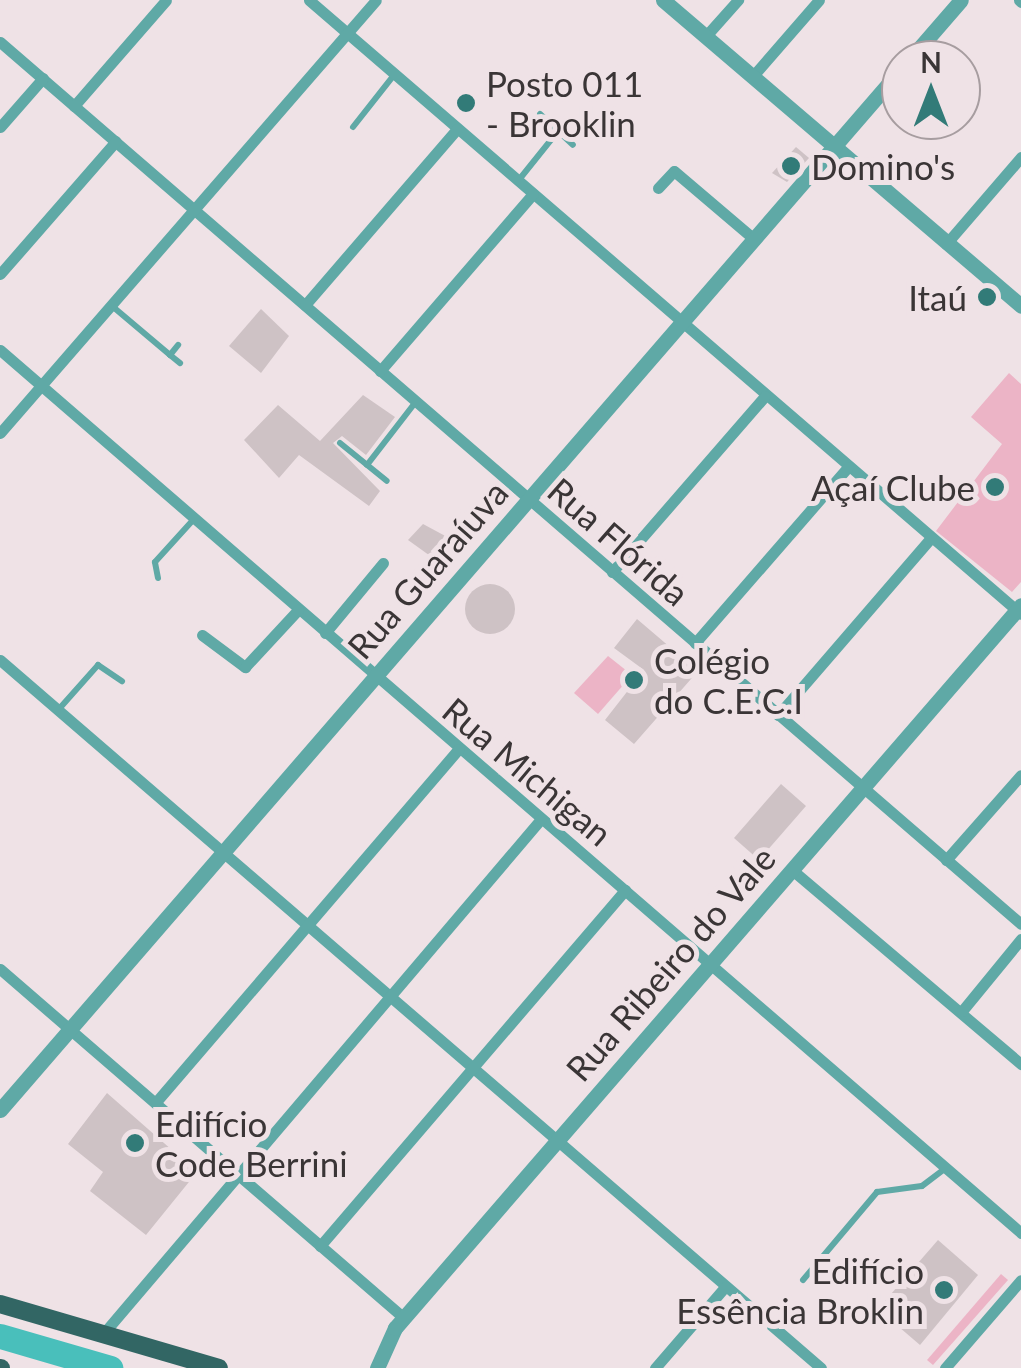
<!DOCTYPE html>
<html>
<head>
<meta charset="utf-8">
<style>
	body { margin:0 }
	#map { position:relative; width:1021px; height:1368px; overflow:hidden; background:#efe2e6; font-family:Lato,sans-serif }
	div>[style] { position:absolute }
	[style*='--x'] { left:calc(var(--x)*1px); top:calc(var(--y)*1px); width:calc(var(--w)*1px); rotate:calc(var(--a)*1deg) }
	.green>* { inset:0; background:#ecb4c6 }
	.river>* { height:25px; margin:-12.5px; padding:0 12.5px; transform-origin:12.5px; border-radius:12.5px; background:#49bfbb }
	.building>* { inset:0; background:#cec2c5 }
	.round { border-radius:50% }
	.service>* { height:6px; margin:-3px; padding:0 3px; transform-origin:3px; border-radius:3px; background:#5fa9a6 }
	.minor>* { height:11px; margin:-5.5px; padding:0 5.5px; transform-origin:5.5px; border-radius:5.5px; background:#5fa9a6 }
	.tertiary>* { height:15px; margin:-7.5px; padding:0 7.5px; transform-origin:7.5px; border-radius:7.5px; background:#5fa9a6 }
	.primary>* { height:18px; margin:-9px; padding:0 9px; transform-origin:9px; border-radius:9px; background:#326664 }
	.dots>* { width:28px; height:28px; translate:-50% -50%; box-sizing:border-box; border:5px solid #efe2e6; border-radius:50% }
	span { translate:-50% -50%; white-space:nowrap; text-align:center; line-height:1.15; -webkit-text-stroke:10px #efe2e6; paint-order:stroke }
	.poi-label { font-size:35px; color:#3a3536 }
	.left { translate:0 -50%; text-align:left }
	.right { translate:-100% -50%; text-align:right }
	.street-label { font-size:35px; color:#3a3536 }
	.north { position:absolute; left:881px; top:40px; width:100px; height:100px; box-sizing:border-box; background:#efe2e6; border:2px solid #a79da0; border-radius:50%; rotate:0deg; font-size:28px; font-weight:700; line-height:40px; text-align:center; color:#3a3536 }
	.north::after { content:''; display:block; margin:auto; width:35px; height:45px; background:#327b78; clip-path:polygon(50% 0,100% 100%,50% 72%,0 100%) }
</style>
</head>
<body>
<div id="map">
	<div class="green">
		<i style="clip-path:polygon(1009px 373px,1021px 384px,1021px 582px,1012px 592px,936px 531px,1002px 444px,971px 417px)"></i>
		<i style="clip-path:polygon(608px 656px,632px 675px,598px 714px,574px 693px)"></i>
		<i style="clip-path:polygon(1001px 1274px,1008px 1280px,933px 1365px,927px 1360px)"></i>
	</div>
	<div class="river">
		<i style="--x:0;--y:1336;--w:115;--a:16.2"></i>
	</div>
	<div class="building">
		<i style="clip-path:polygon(796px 147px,809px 158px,787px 182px,772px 173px)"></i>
		<i style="clip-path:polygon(261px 309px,289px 336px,261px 373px,229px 346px)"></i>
		<i style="clip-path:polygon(363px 395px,395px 417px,366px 455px,342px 436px,333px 443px,380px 491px,369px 506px,299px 455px,279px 478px,244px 440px,278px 405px,320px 441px)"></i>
		<i style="clip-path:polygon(423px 524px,449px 538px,452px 549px,440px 563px,408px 540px)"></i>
		<i class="round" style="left:465px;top:584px;width:50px;height:50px"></i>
		<i style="clip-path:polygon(637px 619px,698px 671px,634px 744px,605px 720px,644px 670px,614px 648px)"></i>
		<i style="clip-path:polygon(781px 784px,806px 806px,759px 860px,734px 838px)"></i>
		<i style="clip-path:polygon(107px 1093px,197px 1172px,146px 1235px,90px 1191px,103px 1172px,68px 1144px)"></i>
		<i style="clip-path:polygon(938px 1240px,978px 1275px,920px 1345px,878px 1309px)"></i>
	</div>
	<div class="service">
		<i style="--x:540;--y:114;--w:45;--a:43.2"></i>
		<i style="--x:353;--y:127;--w:66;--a:-51.7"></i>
		<i style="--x:518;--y:181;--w:64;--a:-51.3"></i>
		<i style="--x:112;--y:306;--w:76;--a:40.2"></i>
		<i style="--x:170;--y:355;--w:13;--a:-51"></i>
		<i style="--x:170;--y:355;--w:13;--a:39"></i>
		<i style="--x:340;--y:443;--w:60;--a:39"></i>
		<i style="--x:367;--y:465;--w:78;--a:-52.3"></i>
		<i style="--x:158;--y:578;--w:16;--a:-101"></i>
		<i style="--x:155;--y:562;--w:58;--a:-47.8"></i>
		<i style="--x:59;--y:709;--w:59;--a:-48.4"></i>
		<i style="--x:98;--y:665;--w:29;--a:34"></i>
		<i style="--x:803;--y:1280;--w:115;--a:-49.9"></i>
		<i style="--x:877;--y:1192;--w:45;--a:-7.6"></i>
		<i style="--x:922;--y:1186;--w:30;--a:-37"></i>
	</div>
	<div class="minor">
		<i style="--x:309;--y:0;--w:940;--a:40.77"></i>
		<i style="--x:1019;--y:0;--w:3;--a:45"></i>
		<i style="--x:705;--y:37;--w:50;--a:-48.3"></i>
		<i style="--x:0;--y:42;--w:1349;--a:40.82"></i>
		<i style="--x:752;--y:77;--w:102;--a:-49"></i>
		<i style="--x:74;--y:106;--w:140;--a:-49"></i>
		<i style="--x:0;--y:127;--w:65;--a:-48.7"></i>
		<i style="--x:658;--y:188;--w:23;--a:-47"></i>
		<i style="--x:674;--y:171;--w:105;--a:40.4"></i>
		<i style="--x:946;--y:244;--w:115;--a:-49.2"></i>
		<i style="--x:0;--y:274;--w:176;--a:-48.9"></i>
		<i style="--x:305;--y:305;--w:233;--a:-49.2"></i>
		<i style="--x:0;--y:350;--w:1350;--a:40.85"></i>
		<i style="--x:380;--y:371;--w:234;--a:-49.2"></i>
		<i style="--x:0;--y:433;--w:573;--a:-49.03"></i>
		<i style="--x:612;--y:572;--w:233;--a:-49"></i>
		<i style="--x:325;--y:633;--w:91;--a:-50.4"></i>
		<i style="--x:202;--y:635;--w:54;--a:36.7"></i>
		<i style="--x:245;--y:667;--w:78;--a:-47.1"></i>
		<i style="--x:695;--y:643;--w:233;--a:-49"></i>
		<i style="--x:0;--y:660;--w:1084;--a:40.77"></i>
		<i style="--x:778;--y:715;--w:234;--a:-49.2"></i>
		<i style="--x:946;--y:860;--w:113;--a:-48.6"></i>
		<i style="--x:791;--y:869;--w:302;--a:40.3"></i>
		<i style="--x:0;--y:969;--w:534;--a:40.82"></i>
		<i style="--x:962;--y:1011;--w:93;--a:-50.7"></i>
		<i style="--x:156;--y:1102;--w:465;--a:-49.4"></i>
		<i style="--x:320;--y:1246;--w:469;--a:-49.4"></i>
		<i style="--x:103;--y:1334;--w:676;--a:-49.62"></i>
		<i style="--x:655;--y:1368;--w:107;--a:-49.2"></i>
		<i style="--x:945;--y:1368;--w:116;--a:-49.2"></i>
	</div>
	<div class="tertiary">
		<i style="--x:663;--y:0;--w:471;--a:40.5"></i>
		<i style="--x:909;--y:60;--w:79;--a:-49.1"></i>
		<i style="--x:0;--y:1110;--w:1377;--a:-49.12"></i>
		<i style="--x:377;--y:1368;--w:44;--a:-65.8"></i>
		<i style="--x:395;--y:1328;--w:956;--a:-49.11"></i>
	</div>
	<div class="primary">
		<i style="--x:0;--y:1304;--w:228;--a:16.3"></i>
		<i style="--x:0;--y:1368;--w:1;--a:0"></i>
	</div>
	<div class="dots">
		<i style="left:466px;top:103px;background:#327b78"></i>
		<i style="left:791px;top:166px;background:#327b78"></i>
		<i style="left:987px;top:297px;background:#327b78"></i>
		<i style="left:995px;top:487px;background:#327b78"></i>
		<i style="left:634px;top:680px;background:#327b78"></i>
		<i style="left:135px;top:1143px;background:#327b78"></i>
		<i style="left:944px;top:1290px;background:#327b78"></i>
	</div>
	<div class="poi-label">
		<span class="left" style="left:486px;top:103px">Posto 011<br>- Brooklin</span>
		<span class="left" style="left:811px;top:166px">Domino's</span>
		<span class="right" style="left:967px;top:297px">Itaú</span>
		<span class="right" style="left:975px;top:487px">Açaí Clube</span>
		<span class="left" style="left:654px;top:680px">Colégio<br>do C.E.C.I</span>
		<span class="left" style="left:155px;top:1143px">Edifício<br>Code Berrini</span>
		<span class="right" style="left:924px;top:1290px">Edifício<br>Essência Broklin</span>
	</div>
	<div class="street-label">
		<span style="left:619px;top:541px;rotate:41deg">Rua Flórida</span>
		<span style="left:427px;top:569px;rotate:-49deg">Rua Guaraíuva</span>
		<span style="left:528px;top:771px;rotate:40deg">Rua Michigan</span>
		<span style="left:670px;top:963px;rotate:-49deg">Rua Ribeiro do Vale</span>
	</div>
	<div class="north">N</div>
</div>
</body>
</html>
